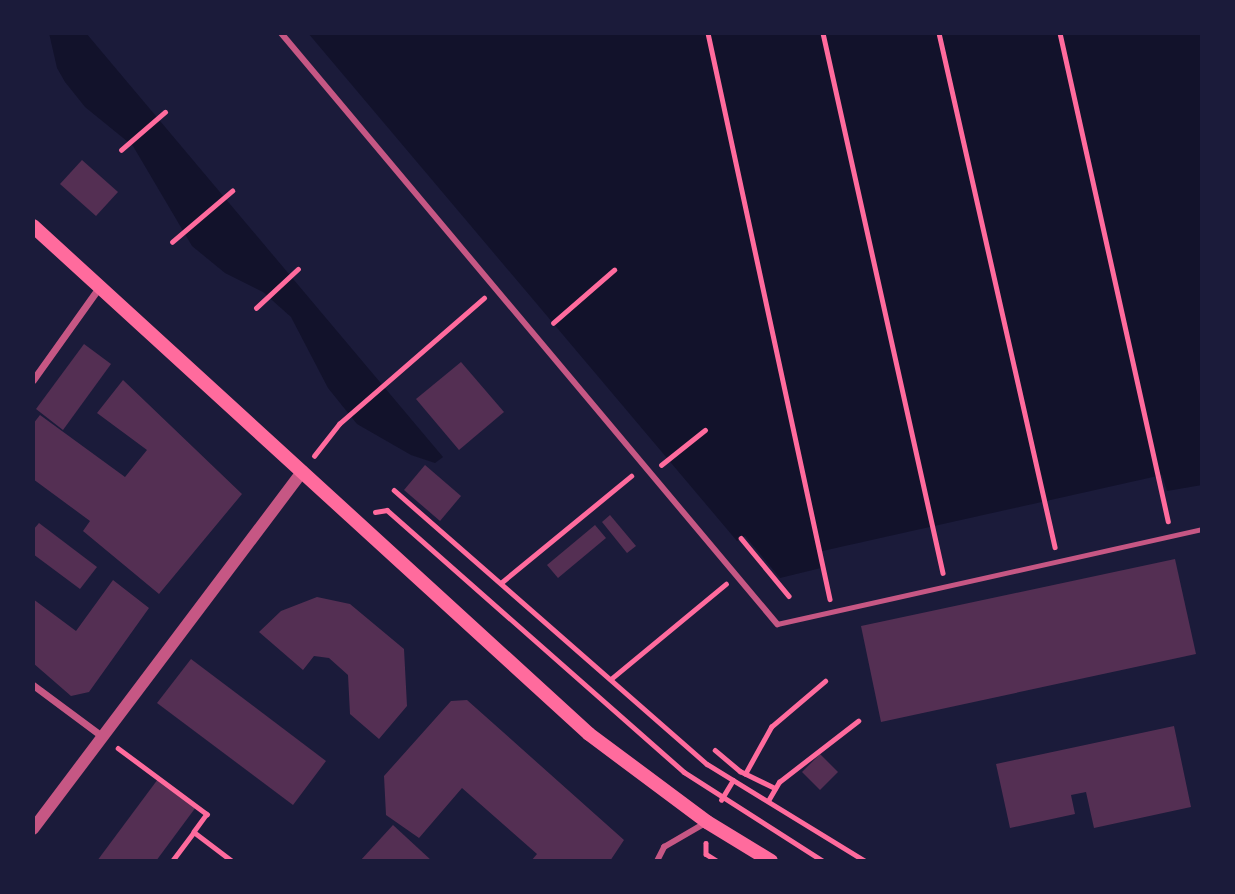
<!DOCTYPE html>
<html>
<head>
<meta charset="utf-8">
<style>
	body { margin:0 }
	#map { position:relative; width:1235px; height:894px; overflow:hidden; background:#1b1b3a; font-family:"Nunito Sans",sans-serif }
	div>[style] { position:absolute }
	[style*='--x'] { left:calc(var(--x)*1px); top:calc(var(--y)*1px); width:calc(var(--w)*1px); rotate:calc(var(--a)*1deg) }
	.water>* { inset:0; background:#12122b }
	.building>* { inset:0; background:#542f53 }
	.path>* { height:4.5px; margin:-2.25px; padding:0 2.25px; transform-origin:2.25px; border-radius:2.25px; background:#ff6b9d }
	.service>* { height:5px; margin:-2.5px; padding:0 2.5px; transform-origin:2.5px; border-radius:2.5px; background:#c65784 }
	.pedestrian>* { height:6px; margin:-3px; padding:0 3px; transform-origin:3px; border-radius:3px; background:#c65784 }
	.minor>* { height:7px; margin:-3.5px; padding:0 3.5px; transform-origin:3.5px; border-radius:3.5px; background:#c65784 }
	.tertiary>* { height:12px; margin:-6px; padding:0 6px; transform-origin:6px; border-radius:6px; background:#c65784 }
	.secondary>* { height:14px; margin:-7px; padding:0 7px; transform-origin:7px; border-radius:7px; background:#ff6b9d }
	span { translate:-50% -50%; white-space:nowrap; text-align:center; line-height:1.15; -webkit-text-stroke:7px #1b1b3a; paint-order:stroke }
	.frame { position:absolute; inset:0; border:35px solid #1b1b3a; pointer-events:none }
</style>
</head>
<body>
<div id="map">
	<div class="water">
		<i style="clip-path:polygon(49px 33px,86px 33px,443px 457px,435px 463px,411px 455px,357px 424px,328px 388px,291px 317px,263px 292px,225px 273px,192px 246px,133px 146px,85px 107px,65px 82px,57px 68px)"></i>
		<i style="clip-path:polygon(308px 33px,1202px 33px,1202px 485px,1167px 491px,1162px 475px,818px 552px,821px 568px,780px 578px,745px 536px,737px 541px)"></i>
	</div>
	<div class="building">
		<i style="clip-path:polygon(82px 160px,118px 192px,96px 216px,60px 184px)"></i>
		<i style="clip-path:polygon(84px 344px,111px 364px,63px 430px,36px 409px)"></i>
		<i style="clip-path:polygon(461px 362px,504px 412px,459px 450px,416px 399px)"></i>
		<i style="clip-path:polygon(123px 380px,242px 494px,159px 594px,83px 531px,90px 521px,33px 479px,33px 424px,40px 415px,125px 477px,147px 450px,97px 413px)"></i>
		<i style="clip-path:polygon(425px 465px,461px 496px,440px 521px,404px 490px)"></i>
		<i style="clip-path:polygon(610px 515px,636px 546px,627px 553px,602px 522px)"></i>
		<i style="clip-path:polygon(39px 523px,97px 567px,80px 589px,33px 554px,33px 530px)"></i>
		<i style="clip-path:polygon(595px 525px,606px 538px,558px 578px,547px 565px)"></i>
		<i style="clip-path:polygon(1175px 559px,1196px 654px,881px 722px,861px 626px)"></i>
		<i style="clip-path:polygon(113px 580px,149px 608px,89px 692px,71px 696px,33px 663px,33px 599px,76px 631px)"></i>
		<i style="clip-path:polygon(317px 597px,350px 604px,404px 649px,407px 706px,379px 739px,350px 714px,348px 675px,329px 658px,314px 656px,303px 670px,259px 632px,281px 611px)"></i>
		<i style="clip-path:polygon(191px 659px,326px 761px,293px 805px,157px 703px)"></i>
		<i style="clip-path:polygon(467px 700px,624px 840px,610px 861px,531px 861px,537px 854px,462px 788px,419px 838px,386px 815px,384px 776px,451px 701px)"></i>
		<i style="clip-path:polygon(1174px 726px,1191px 807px,1094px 828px,1086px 792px,1071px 795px,1075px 814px,1010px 828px,996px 764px)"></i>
		<i style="clip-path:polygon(820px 754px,838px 772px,820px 790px,802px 772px)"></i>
		<i style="clip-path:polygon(158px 779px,196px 807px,156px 861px,97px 861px)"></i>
		<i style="clip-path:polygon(393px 825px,432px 861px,360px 861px)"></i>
	</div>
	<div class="path">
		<i style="--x:708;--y:33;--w:579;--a:77.84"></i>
		<i style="--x:823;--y:33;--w:553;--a:77.47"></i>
		<i style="--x:939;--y:33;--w:527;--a:77.28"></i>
		<i style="--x:1060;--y:33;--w:500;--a:77.5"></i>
		<i style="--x:121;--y:150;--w:58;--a:-40.8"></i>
		<i style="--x:172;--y:242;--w:79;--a:-40.4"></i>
		<i style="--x:256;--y:308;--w:57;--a:-42.9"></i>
		<i style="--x:553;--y:323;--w:81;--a:-41"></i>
		<i style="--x:314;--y:456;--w:41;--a:-52"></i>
		<i style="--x:339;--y:424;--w:192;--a:-41"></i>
		<i style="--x:661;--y:465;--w:56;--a:-38.5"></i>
		<i style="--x:394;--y:490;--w:416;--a:41.2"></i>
		<i style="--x:707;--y:764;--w:185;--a:31.5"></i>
		<i style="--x:375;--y:512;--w:12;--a:-9"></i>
		<i style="--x:387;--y:510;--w:396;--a:41.4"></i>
		<i style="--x:684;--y:772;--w:165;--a:32.6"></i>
		<i style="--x:741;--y:538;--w:75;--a:50.4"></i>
		<i style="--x:502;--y:582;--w:167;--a:-39.4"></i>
		<i style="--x:611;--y:679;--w:149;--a:-39.6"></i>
		<i style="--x:118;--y:748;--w:111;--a:36.6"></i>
		<i style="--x:207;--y:814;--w:22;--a:126"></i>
		<i style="--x:194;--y:832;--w:48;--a:37.3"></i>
		<i style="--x:715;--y:750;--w:33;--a:40"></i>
		<i style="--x:740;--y:771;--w:39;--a:26"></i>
		<i style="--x:745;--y:774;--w:54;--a:-61"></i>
		<i style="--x:771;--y:727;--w:71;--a:-40.4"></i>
		<i style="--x:721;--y:800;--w:23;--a:-59"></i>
		<i style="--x:768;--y:801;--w:22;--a:-60"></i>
		<i style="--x:779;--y:782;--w:100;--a:-37.7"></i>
		<i style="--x:706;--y:843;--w:11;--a:90"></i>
		<i style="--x:706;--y:854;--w:13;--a:32"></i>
		<i style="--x:172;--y:861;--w:36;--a:-53"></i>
	</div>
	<div class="service">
		<i style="--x:777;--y:624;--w:435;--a:-12.6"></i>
	</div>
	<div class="pedestrian">
		<i style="--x:281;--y:33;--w:772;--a:49.99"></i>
		<i style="--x:657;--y:861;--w:16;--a:-63"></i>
		<i style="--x:664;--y:847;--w:50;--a:-30.2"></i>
	</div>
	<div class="minor">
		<i style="--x:33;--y:380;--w:115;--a:-54.5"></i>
		<i style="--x:33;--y:685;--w:87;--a:36.6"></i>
	</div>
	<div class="tertiary">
		<i style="--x:33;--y:829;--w:448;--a:-53"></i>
	</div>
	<div class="secondary">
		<i style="--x:33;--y:226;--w:753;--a:42.42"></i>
		<i style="--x:589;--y:734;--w:147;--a:36.7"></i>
		<i style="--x:707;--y:822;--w:75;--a:31.4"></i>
	</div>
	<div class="frame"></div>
</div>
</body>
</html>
